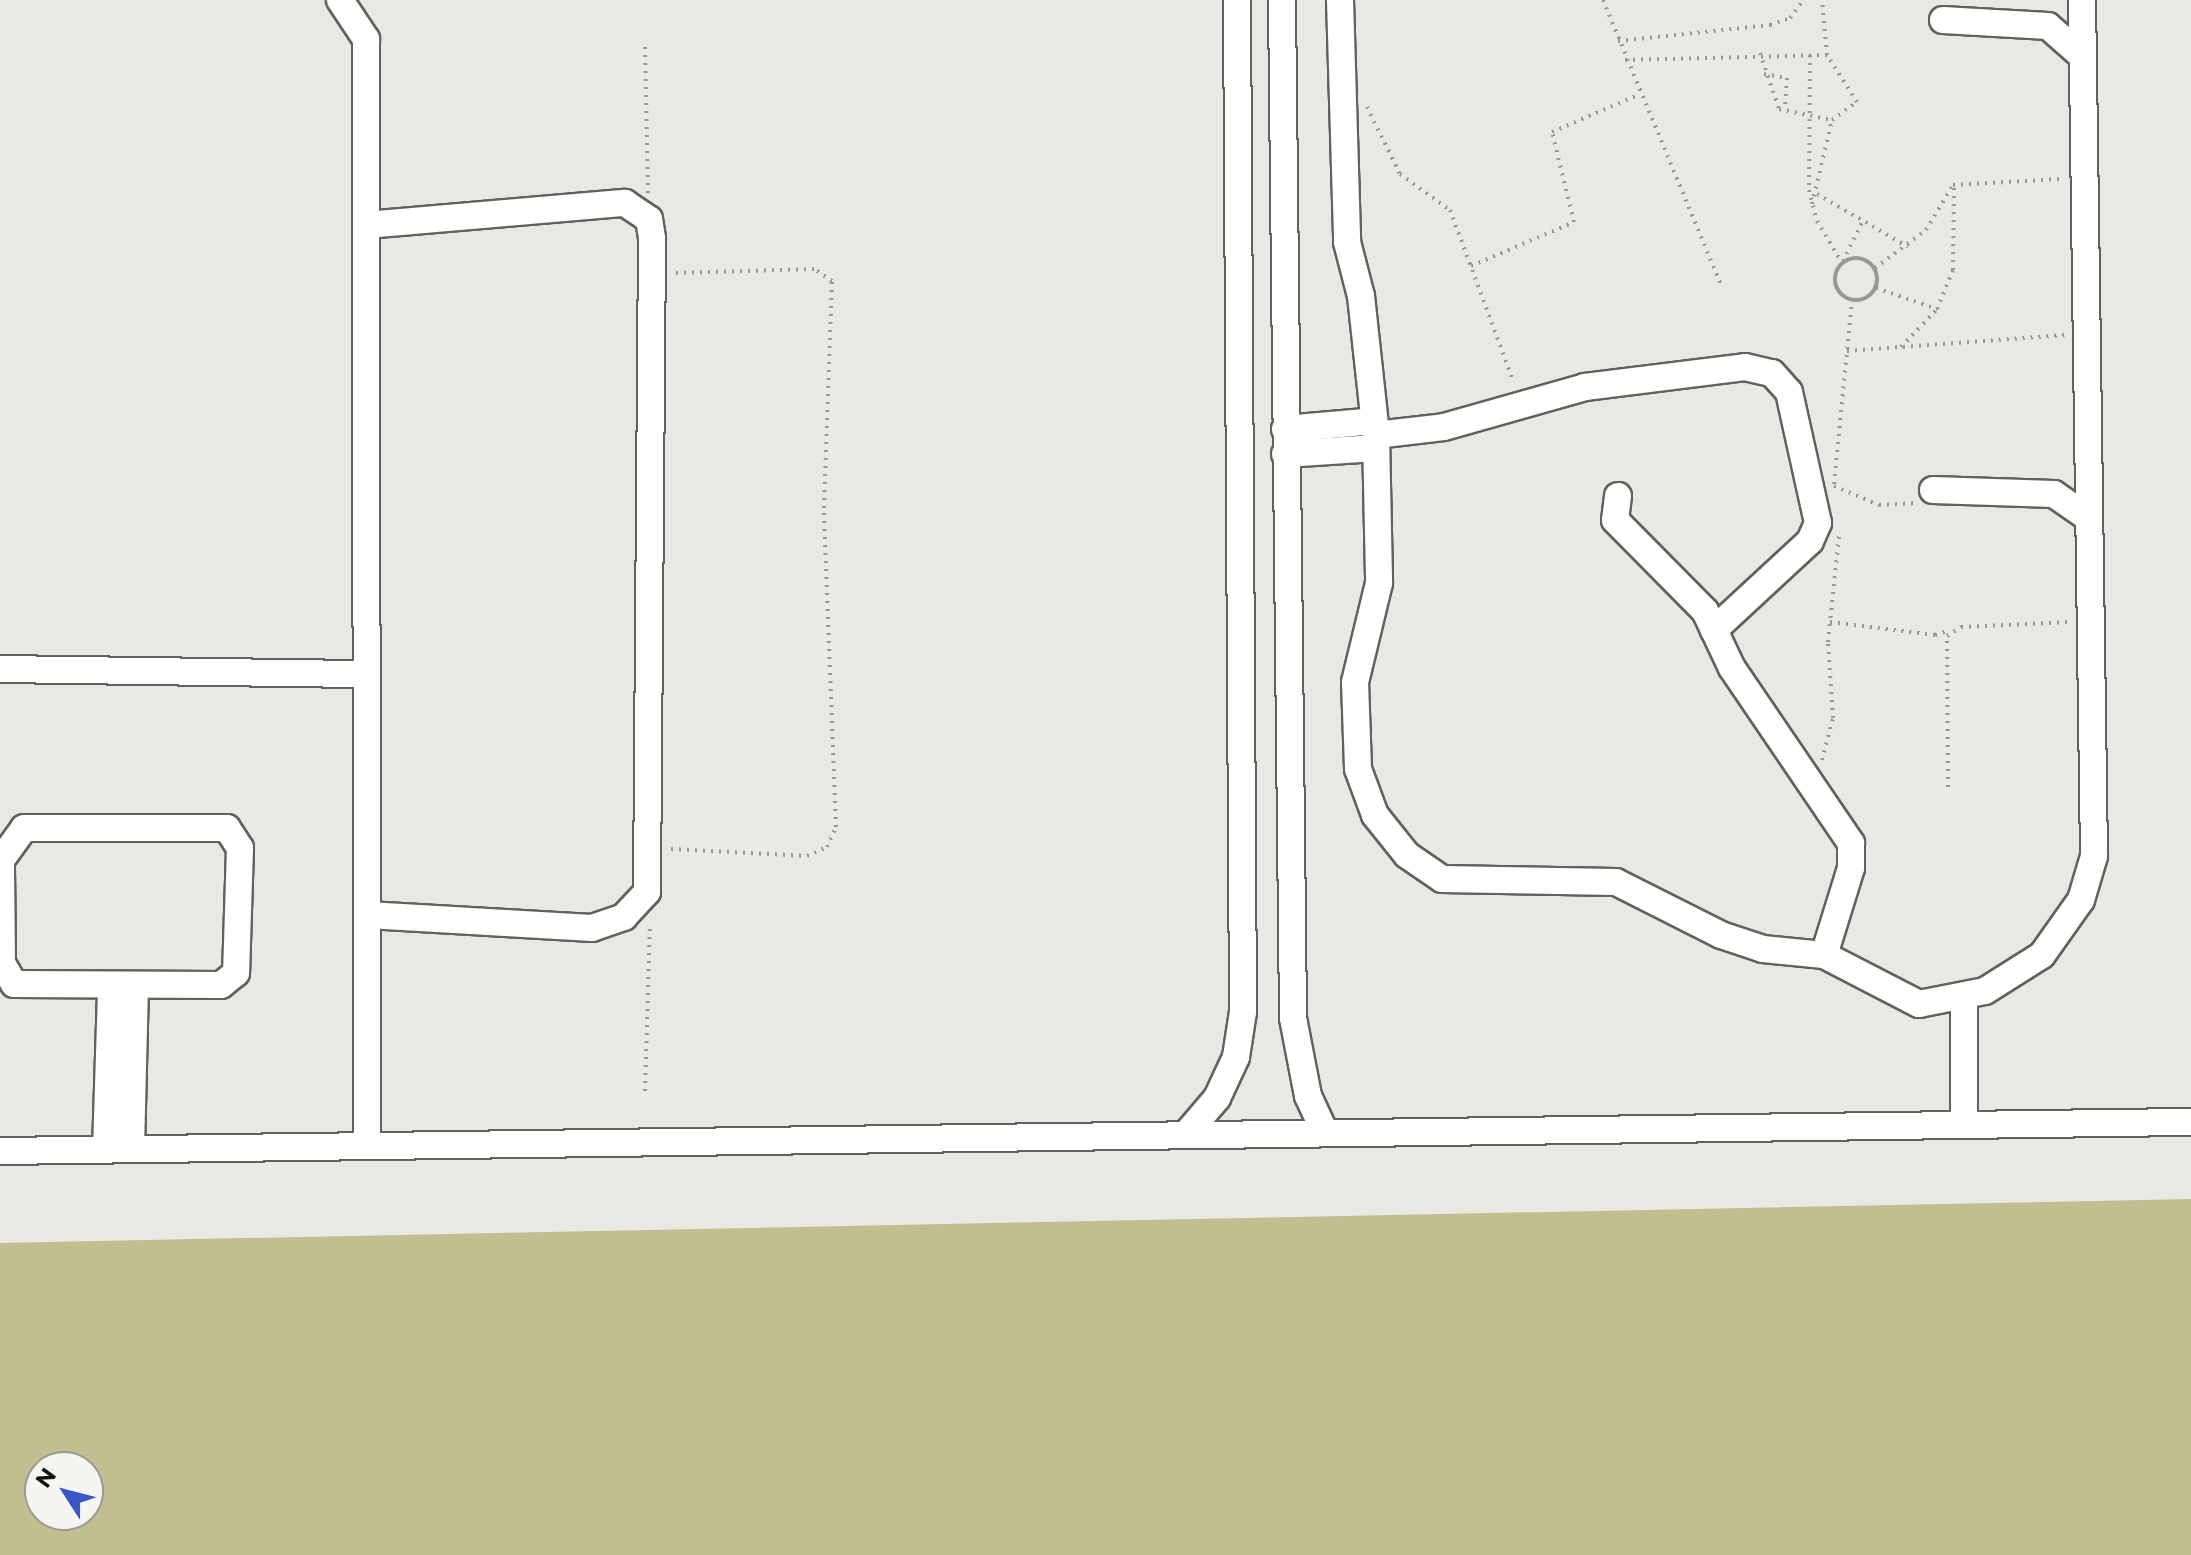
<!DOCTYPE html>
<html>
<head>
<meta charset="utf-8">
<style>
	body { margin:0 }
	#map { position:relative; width:2191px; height:1555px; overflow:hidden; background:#e8e8e4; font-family:Montserrat,sans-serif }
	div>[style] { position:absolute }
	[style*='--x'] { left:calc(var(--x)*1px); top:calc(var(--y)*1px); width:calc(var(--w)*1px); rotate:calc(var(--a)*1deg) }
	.green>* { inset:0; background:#c3be90 }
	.path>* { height:4px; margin-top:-2px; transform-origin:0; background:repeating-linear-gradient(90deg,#979794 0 2px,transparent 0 8px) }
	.path>.ring { margin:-2px; padding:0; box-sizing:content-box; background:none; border:4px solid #979794; border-radius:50% }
	.roads { filter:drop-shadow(2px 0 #61615d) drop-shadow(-2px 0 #61615d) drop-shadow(0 2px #61615d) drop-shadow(0 -2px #61615d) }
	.minor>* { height:26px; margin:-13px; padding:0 13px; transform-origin:13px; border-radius:13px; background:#fff }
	span { translate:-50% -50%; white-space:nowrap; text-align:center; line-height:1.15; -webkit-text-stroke:6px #f5f5f1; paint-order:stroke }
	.north { position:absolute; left:24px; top:1451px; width:80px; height:80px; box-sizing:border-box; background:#f5f5f1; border:2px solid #9a9a97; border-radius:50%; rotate:306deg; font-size:22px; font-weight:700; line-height:32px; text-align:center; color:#111110 }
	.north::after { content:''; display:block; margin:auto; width:28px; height:36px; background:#3b54c6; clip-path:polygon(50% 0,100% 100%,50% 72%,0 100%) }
</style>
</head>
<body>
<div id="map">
	<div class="green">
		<i style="clip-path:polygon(evenodd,2191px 1199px,2191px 1555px,0 1555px,0 1243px,2191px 1199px,40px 1467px,88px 1467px,88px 1515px,40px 1515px,40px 1467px)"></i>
	</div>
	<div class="path">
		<i style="--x:1603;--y:0;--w:311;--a:67.5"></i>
		<i style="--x:1618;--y:41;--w:153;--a:-6"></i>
		<i style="--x:1770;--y:25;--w:21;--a:-19"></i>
		<i style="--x:1790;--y:18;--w:22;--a:-54"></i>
		<i style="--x:645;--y:47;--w:146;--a:88.8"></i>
		<i style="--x:1760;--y:53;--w:59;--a:71.3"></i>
		<i style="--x:1779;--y:109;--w:54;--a:11.7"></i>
		<i style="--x:1810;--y:55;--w:135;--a:90.4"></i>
		<i style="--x:1809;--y:190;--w:32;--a:76"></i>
		<i style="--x:1817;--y:221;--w:49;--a:59.2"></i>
		<i style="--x:1625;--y:60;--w:202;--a:-1.4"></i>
		<i style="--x:1764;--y:74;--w:23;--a:10"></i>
		<i style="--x:1787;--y:78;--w:31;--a:94"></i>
		<i style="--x:1367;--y:107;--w:75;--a:63.8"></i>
		<i style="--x:1400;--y:174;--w:62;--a:35.8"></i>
		<i style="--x:1450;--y:210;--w:184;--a:69.7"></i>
		<i style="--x:1817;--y:194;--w:105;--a:30.2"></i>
		<i style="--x:1812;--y:204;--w:86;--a:-76.6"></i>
		<i style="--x:1832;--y:120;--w:31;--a:-36"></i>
		<i style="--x:1857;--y:102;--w:56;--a:-122.6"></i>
		<i style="--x:1827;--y:55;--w:55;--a:-95.2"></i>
		<i class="ring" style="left:1835px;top:258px;width:38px;height:38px"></i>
		<i style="--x:1843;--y:261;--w:46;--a:-64"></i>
		<i style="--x:1471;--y:266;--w:112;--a:-23.1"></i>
		<i style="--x:1574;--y:222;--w:93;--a:-103.7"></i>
		<i style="--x:1552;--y:132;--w:94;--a:-23.3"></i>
		<i style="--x:1875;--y:268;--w:64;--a:-36.7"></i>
		<i style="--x:1926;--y:230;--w:52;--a:-59"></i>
		<i style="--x:1953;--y:185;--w:108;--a:-3.2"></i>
		<i style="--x:1876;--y:288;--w:65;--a:19"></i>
		<i style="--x:1901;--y:347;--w:52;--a:-46.5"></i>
		<i style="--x:1937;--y:309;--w:42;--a:-67.7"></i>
		<i style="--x:1953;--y:270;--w:83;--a:-89.3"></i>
		<i style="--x:1847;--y:351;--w:218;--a:-4.2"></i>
		<i style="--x:1834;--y:484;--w:186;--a:-84.4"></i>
		<i style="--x:1834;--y:486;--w:49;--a:22.9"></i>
		<i style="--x:1879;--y:505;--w:37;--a:-3"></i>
		<i style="--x:1830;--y:622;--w:106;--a:7.1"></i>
		<i style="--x:1935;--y:635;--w:16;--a:-18"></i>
		<i style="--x:1822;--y:760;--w:43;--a:-75.3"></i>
		<i style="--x:1833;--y:718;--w:76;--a:-93.8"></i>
		<i style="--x:1828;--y:642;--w:107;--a:-84.1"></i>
		<i style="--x:1948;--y:787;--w:151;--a:-90.4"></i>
		<i style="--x:1947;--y:636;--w:17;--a:-33"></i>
		<i style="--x:1961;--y:627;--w:109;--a:-2.6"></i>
		<i style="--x:671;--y:849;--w:136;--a:2.9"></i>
		<i style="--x:807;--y:856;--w:22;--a:-24"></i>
		<i style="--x:827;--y:847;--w:22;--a:-66"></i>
		<i style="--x:836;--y:827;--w:319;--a:-92.2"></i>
		<i style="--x:824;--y:508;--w:227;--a:-88"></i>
		<i style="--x:832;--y:281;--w:22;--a:-146"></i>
		<i style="--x:814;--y:269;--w:141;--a:178.4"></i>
		<i style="--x:645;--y:1091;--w:167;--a:-88.3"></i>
	</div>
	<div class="roads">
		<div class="minor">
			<i style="--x:340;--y:0;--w:47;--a:56.3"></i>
			<i style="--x:366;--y:39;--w:1107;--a:89.95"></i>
			<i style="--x:1282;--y:0;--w:1018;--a:89.38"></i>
			<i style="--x:1293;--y:1018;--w:79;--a:79.1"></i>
			<i style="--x:1308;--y:1096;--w:38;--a:65"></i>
			<i style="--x:1340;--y:0;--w:242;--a:88.3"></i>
			<i style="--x:1347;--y:242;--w:56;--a:75.5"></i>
			<i style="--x:1361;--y:296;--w:140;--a:83.8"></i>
			<i style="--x:1376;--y:435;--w:148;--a:88.8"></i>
			<i style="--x:1379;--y:583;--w:102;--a:103.6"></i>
			<i style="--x:1355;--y:682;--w:87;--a:88"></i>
			<i style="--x:1358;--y:769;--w:49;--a:69.7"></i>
			<i style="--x:1375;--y:815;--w:51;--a:51.3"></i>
			<i style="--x:1407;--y:855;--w:42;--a:34.4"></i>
			<i style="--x:1442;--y:879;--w:174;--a:1"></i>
			<i style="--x:1616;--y:882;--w:118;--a:26.8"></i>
			<i style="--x:1721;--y:935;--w:44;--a:18.4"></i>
			<i style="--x:1763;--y:949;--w:61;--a:5.6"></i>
			<i style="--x:1824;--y:955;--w:107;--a:27.3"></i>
			<i style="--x:1919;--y:1004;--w:67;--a:-11.1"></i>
			<i style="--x:1985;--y:991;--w:67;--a:-32.3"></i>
			<i style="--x:2042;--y:955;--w:67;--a:-54.7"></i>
			<i style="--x:2081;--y:900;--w:46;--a:-73.5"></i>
			<i style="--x:2094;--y:856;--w:856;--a:-90.8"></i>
			<i style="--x:1943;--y:20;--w:105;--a:3.3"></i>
			<i style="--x:2048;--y:26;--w:45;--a:41.4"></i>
			<i style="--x:366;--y:225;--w:260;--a:-4.9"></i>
			<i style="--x:625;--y:203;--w:29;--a:34"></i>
			<i style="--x:649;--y:219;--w:19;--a:81"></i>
			<i style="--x:652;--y:238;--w:654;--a:90.44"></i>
			<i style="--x:647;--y:892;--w:34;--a:133"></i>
			<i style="--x:624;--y:917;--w:34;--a:161"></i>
			<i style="--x:592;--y:928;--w:225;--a:-176.7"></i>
			<i style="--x:1285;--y:429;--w:89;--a:-5.1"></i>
			<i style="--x:1376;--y:435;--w:68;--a:-6.7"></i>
			<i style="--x:1444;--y:427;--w:147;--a:-15.8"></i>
			<i style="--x:1585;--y:387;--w:161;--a:-7.1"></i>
			<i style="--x:1745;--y:367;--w:28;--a:13"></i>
			<i style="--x:1772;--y:373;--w:25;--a:48"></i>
			<i style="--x:1789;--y:392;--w:134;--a:77.5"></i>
			<i style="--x:1818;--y:523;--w:20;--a:114"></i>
			<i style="--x:1810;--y:541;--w:131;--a:137.2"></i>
			<i style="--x:1285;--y:454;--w:91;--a:-3.8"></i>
			<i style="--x:1933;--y:490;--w:121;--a:1.9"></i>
			<i style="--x:2054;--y:494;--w:40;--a:34.9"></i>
			<i style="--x:1618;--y:496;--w:24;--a:97"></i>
			<i style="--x:1615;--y:520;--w:128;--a:45.3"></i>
			<i style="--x:1705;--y:611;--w:63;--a:64.7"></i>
			<i style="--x:1732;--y:668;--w:212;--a:55.8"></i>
			<i style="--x:1851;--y:843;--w:25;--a:90"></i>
			<i style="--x:1851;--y:868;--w:91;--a:107.2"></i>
			<i style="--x:0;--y:669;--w:366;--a:0.8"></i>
			<i style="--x:24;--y:828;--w:203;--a:0"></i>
			<i style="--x:227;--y:828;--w:24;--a:57"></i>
			<i style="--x:240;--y:848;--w:125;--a:91.8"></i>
			<i style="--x:236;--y:973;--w:19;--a:141"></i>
			<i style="--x:221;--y:985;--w:207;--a:-179.7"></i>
			<i style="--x:14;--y:984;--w:24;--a:-120"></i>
			<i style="--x:2;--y:963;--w:103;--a:-90.6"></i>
			<i style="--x:1;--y:860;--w:39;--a:-54"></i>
			<i style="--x:1964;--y:998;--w:127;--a:90"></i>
			<i style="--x:1188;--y:1132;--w:45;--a:-49.5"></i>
			<i style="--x:1217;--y:1098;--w:45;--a:-65.1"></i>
			<i style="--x:1236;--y:1057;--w:46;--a:-81.2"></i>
			<i style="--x:1243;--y:1012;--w:1012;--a:-90.34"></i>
			<i style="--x:131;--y:1149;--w:162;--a:-88.6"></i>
			<i style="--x:106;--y:1150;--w:163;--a:-88.2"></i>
			<i style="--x:0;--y:1151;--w:2191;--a:-0.76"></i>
		</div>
	</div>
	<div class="north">N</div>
</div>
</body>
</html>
